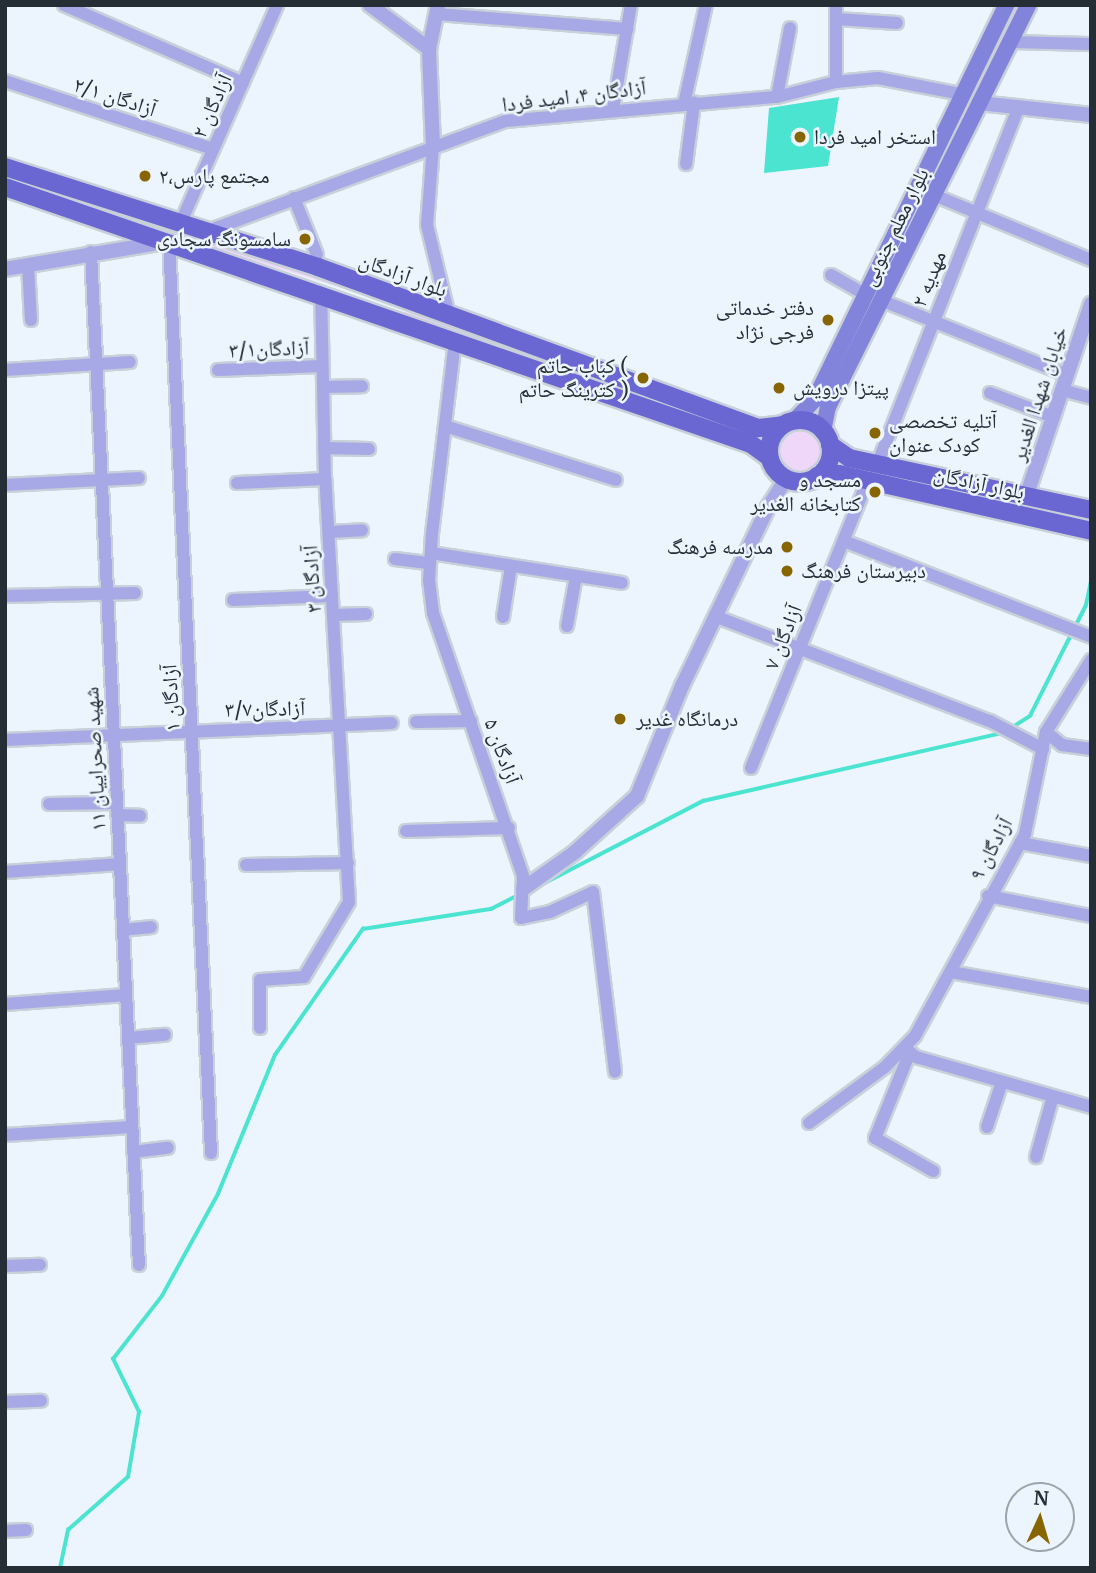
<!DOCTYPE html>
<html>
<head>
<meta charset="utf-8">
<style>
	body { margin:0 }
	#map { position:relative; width:1096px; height:1573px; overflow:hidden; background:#ecf4fd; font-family:Merriweather,"Noto Naskh Arabic",serif }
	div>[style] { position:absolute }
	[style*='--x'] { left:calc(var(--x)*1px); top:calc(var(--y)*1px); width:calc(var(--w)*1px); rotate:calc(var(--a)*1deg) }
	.green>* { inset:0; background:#eed7f9 }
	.round { border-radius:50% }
	.water>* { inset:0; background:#4ae4d1 }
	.stream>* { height:3.5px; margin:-1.75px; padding:0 1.75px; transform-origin:1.75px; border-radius:1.75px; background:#4ae4d1 }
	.roads { filter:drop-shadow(2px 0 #c8d0d9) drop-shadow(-2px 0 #c8d0d9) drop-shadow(0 2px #c8d0d9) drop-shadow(0 -2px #c8d0d9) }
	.minor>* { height:12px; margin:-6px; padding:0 6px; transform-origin:6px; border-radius:6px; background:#a6a9e5 }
	.tertiary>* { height:14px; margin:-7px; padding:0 7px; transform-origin:7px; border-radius:7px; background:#a6a9e5 }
	.secondary>* { height:16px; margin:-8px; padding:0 8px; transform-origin:8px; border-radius:8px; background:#8283da }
	.primary>* { height:18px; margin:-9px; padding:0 9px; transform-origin:9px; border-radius:9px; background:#6a66d2 }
	.primary>.ring { margin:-9px; padding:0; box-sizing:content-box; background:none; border:18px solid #6a66d2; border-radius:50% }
	.dots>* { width:19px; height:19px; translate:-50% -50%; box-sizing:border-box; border:4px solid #ecf4fd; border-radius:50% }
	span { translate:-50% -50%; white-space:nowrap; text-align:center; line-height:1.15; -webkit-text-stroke:5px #ecf4fd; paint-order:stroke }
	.street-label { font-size:21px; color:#252d35 }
	.poi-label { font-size:21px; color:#252d35 }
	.left { translate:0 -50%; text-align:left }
	.right { translate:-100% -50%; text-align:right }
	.frame { position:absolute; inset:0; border:7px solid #252d35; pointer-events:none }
	.north { position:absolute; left:1005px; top:1482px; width:70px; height:70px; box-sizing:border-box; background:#ecf4fd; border:2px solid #9ca4ad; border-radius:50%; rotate:4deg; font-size:19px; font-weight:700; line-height:28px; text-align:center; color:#252d35 }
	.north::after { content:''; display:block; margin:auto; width:24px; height:32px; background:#876500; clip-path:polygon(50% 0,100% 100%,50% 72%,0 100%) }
</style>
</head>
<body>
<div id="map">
	<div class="green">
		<i style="clip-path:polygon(100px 212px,144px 219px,334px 280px,361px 294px)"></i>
		<i style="clip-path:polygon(388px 310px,428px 315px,749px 429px,745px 439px)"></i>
		<i class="round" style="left:776px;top:428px;width:46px;height:46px"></i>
		<i style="clip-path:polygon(846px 462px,1091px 514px,1091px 523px,843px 468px)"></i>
	</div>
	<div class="water">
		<i style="clip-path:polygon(839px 97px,828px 166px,764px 173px,769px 108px)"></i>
	</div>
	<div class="stream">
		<i style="--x:1010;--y:729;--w:24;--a:-33"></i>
		<i style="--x:1030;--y:716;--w:124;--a:-63.2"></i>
		<i style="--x:1086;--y:605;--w:24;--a:-78"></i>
		<i style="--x:539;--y:886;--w:185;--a:-27.4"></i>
		<i style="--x:703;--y:801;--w:308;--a:-12.8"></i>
		<i style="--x:60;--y:1568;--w:39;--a:-78"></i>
		<i style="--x:68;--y:1530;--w:80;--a:-41.5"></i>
		<i style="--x:128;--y:1477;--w:66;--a:-80.4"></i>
		<i style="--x:139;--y:1412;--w:59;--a:-116.1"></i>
		<i style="--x:113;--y:1359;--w:80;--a:-52.1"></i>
		<i style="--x:162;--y:1296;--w:116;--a:-61.2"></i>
		<i style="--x:218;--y:1194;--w:150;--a:-67.7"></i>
		<i style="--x:275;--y:1055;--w:154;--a:-55.1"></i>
		<i style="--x:363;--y:929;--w:130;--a:-8.9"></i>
		<i style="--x:491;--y:909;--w:31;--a:-27"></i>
	</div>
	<div class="roads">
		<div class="minor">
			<i style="--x:64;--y:5;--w:195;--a:23.5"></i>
			<i style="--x:437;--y:14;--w:191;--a:4.5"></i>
			<i style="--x:837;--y:19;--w:60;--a:3.8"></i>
			<i style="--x:1009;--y:42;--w:82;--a:1.4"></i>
			<i style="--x:5;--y:81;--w:219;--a:18.1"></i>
			<i style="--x:836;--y:82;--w:77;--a:-90"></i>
			<i style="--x:777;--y:97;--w:70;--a:-79.3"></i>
			<i style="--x:684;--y:104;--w:101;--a:-77.5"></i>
			<i style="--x:613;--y:109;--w:106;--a:-80.2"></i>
			<i style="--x:433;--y:146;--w:79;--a:94.3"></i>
			<i style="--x:427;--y:225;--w:94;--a:76.4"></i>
			<i style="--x:686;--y:164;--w:62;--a:-82.5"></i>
			<i style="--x:934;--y:195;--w:170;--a:22.5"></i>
			<i style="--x:294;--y:198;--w:61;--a:68"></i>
			<i style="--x:181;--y:222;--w:237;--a:-66.1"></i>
			<i style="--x:208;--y:231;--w:318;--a:-20.3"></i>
			<i style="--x:506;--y:121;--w:272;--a:-5.1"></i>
			<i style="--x:777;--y:97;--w:61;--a:-14.3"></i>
			<i style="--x:836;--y:82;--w:42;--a:-5.4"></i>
			<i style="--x:878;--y:78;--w:85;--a:10.9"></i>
			<i style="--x:169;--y:241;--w:913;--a:87.36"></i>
			<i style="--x:91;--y:252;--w:1014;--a:87.29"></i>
			<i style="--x:28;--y:265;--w:55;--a:86.9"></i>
			<i style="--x:831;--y:275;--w:40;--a:29.7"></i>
			<i style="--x:883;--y:301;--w:198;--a:21.9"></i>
			<i style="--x:455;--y:341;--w:194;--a:96.8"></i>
			<i style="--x:432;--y:534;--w:46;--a:93.7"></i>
			<i style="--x:429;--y:580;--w:33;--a:83"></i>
			<i style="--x:433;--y:613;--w:278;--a:71.1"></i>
			<i style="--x:523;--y:876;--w:42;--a:92.7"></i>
			<i style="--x:521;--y:918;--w:30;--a:-12"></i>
			<i style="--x:550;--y:912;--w:47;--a:-24.9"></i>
			<i style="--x:593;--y:892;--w:181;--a:83"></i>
			<i style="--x:5;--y:370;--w:125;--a:-3.7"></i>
			<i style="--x:218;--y:370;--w:104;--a:-2.2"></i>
			<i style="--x:323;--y:387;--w:39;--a:-1"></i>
			<i style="--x:1062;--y:390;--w:30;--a:15"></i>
			<i style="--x:990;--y:393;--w:67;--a:20.9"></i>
			<i style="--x:445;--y:426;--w:179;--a:17.5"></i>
			<i style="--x:324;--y:448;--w:45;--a:1.3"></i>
			<i style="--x:877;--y:465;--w:384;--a:-68.4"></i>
			<i style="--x:237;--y:483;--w:88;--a:-2.6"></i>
			<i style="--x:5;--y:485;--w:134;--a:-3"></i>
			<i style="--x:329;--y:532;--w:33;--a:-3"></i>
			<i style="--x:844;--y:541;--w:265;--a:21.2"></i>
			<i style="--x:431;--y:553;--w:193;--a:8.9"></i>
			<i style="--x:395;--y:559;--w:35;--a:7"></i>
			<i style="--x:5;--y:596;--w:130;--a:-1.3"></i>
			<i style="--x:233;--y:600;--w:99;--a:-2.3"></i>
			<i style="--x:334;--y:615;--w:32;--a:-2"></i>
			<i style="--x:503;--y:617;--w:52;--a:-81.1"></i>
			<i style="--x:717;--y:617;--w:292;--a:20.9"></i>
			<i style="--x:990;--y:721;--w:60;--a:27.8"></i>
			<i style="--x:567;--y:626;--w:51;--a:-79.8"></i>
			<i style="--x:416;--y:722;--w:55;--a:-1"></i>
			<i style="--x:1046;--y:732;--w:21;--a:39"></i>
			<i style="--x:1062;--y:745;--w:29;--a:8"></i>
			<i style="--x:5;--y:740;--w:387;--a:-2.5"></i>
			<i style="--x:751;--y:768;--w:309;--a:-67.9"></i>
			<i style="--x:49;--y:804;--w:68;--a:-0.8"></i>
			<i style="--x:117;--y:815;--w:23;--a:2"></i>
			<i style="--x:406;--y:831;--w:103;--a:-1.7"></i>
			<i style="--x:1020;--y:843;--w:72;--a:10.4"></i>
			<i style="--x:246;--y:865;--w:102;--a:-1.1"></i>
			<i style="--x:5;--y:872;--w:115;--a:-4"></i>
			<i style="--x:988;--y:896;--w:105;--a:11"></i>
			<i style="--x:123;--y:930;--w:28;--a:-6"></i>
			<i style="--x:951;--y:972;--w:142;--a:10.1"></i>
			<i style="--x:5;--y:1004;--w:121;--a:-4.3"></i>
			<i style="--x:260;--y:1028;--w:48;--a:-90"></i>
			<i style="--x:260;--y:980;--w:44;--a:-3.9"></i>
			<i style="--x:304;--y:977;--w:87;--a:-59"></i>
			<i style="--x:349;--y:902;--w:424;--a:-93.2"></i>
			<i style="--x:325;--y:479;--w:186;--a:-91.2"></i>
			<i style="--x:128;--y:1038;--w:37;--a:-5"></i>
			<i style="--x:906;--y:1049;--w:13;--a:39"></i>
			<i style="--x:916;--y:1057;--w:182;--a:15.9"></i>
			<i style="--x:910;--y:1052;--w:93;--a:112.1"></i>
			<i style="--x:875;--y:1138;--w:67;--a:29.6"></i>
			<i style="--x:809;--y:1123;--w:94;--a:-36.4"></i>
			<i style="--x:885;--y:1067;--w:43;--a:-45.9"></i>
			<i style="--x:915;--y:1036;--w:230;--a:-61.4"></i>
			<i style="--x:1025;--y:834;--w:104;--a:-78.4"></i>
			<i style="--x:1046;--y:732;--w:85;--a:-58"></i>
			<i style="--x:987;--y:1127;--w:47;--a:-71.6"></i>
			<i style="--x:5;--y:1135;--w:127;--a:-3.6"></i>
			<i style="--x:133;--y:1152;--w:35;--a:-7"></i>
			<i style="--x:1036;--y:1157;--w:63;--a:-74.4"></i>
			<i style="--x:5;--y:1266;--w:35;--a:-2"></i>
			<i style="--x:5;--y:1402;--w:36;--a:-2"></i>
			<i style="--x:5;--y:1531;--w:21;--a:-3"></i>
		</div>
		<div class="tertiary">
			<i style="--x:370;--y:5;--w:74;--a:36.7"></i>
			<i style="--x:979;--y:103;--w:113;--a:6.1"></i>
			<i style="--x:433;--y:146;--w:97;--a:-92.4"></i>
			<i style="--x:429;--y:49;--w:45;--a:-78.4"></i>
			<i style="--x:5;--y:269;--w:161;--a:-9.6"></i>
			<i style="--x:1026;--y:497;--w:204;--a:-71.4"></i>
			<i style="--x:523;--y:889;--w:64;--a:-35.4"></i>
			<i style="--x:575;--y:852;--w:84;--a:-42.1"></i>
			<i style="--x:637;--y:796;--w:119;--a:-67.8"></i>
			<i style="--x:682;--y:686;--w:199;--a:-64.3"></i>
			<i style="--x:768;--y:507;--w:33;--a:-57"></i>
		</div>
		<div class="secondary">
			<i style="--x:794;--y:421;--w:30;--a:-46"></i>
			<i style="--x:815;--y:399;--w:438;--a:-64.1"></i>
			<i style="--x:823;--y:432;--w:25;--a:-79"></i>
			<i style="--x:828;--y:407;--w:449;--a:-63.5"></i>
		</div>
		<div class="primary">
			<i style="--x:5;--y:167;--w:329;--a:17.7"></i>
			<i style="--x:318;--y:267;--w:469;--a:20.1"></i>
			<i style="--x:759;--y:428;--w:24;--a:-7"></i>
			<i style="--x:5;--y:187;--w:789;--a:19.01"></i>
			<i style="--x:751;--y:444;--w:22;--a:36"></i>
			<i class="ring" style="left:769px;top:420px;width:44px;height:44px"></i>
			<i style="--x:830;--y:445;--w:23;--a:34"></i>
			<i style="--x:849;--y:458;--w:248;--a:12.1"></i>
			<i style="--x:817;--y:476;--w:22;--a:-5"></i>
			<i style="--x:839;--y:474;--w:258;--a:12.7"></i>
		</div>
	</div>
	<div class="dots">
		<i style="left:800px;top:137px;background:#876500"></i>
		<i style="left:145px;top:176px;background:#876500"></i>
		<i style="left:305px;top:239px;background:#876500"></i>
		<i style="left:828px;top:320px;background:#876500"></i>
		<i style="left:643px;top:378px;background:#876500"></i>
		<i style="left:779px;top:388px;background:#876500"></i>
		<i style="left:875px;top:433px;background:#876500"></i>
		<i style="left:875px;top:492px;background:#876500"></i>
		<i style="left:787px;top:547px;background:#876500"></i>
		<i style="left:787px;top:571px;background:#876500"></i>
		<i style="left:620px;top:719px;background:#876500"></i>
	</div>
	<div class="street-label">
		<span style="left:574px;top:96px;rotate:-7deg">آزادگان ۴، امید فردا</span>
		<span style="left:115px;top:97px;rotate:18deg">آزادگان ۲/۱</span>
		<span style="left:212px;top:106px;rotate:-66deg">آزادگان ۲</span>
		<span style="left:895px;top:227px;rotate:-64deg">بلوار معلم جنوبی</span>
		<span style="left:403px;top:275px;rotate:20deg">بلوار آزادگان</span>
		<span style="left:929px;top:279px;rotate:-68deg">مهدیه ۲</span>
		<span style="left:269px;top:349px;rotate:-2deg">آزادگان۳/۱</span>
		<span style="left:1039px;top:394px;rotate:-72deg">خیابان شهدا الغدیر</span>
		<span style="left:979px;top:483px;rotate:12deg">بلوار آزادگان</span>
		<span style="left:312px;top:579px;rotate:-93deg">آزادگان ۳</span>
		<span style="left:783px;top:637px;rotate:-68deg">آزادگان ۷</span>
		<span style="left:171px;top:698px;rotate:-93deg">آزادگان ۱</span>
		<span style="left:265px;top:709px;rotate:-1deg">آزادگان۳/۷</span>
		<span style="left:502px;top:751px;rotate:70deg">آزادگان ۵</span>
		<span style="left:95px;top:759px;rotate:-93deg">شهید صحراییان ۱۱</span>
		<span style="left:991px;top:849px;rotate:-62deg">آزادگان ۹</span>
	</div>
	<div class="poi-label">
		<span class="left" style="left:814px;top:137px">استخر امید فردا</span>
		<span class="left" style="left:159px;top:176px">۲،مجتمع پارس</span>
		<span class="right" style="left:291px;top:239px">سامسونگ سجادی</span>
		<span class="right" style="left:814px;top:320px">دفتر خدماتی<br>فرجی نژاد</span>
		<span class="right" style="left:629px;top:378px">کباب حاتم (<br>کترینگ حاتم )</span>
		<span class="left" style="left:793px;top:388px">پیتزا درویش</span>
		<span class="left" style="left:889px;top:433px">آتلیه تخصصی<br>کودک عنوان</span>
		<span class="right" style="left:861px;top:492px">مسجد و<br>کتابخانه الغدیر</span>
		<span class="right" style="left:773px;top:547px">مدرسه فرهنگ</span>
		<span class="left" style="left:801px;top:571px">دبیرستان فرهنگ</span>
		<span class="left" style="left:636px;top:719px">درمانگاه غدیر</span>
	</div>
	<div class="frame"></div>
	<div class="north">N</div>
</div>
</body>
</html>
